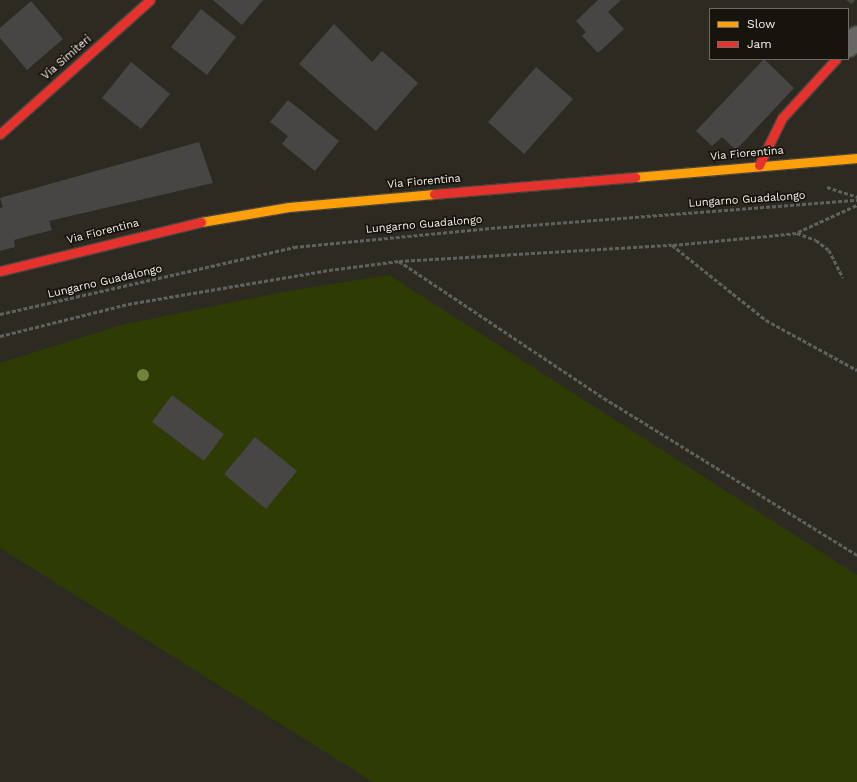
<!DOCTYPE html>
<html>
<head>
<meta charset="utf-8">
<style>
	body { margin:0 }
	#map { position:relative; width:857px; height:782px; overflow:hidden; background:#2d2a22; font-family:"Work Sans",sans-serif }
	div>[style] { position:absolute }
	[style*='--x'] { left:calc(var(--x)*1px); top:calc(var(--y)*1px); width:calc(var(--w)*1px); rotate:calc(var(--a)*1deg) }
	.green>* { inset:0; background:#2e3b05 }
	.building>* { inset:0; background:#474645 }
	.path>* { height:2.5px; margin-top:-1.25px; transform-origin:0; background:repeating-linear-gradient(90deg,#60605c 0 4px,transparent 0 6px) }
	.roads { filter:drop-shadow(1px 0 #48453f) drop-shadow(-1px 0 #48453f) drop-shadow(0 1px #48453f) drop-shadow(0 -1px #48453f) }
	.street>* { height:21px; margin:-10.5px; padding:0 10.5px; transform-origin:10.5px; border-radius:10.5px; background:#666866 }
	.slow>* { height:9px; margin:-4.5px; padding:0 4.5px; transform-origin:4.5px; border-radius:4.5px; background:#ff9f0a }
	.jam>* { height:9px; margin:-4.5px; padding:0 4.5px; transform-origin:4.5px; border-radius:4.5px; background:#e5322d }
	.trees>* { width:12px; height:12px; margin:-6px; border-radius:50%; background:#71843f }
	span { translate:-50% -50%; white-space:nowrap; text-align:center; line-height:1.15; -webkit-text-stroke:3.5px #17140e; paint-order:stroke }
	.street-label { font-size:11px; color:#f5f1e8 }
	.legend { position:absolute; left:709px; top:8px; width:140px; height:52px; box-sizing:border-box; background:#17140e; border:1px solid #706c65; margin:0; padding:5px 7px; list-style:none; font-size:12px; color:#f5f1e8 }
	.legend li { display:flex; align-items:center; gap:8px; height:20px }
	.legend b { width:20px; border:1px solid #706c65 }
</style>
</head>
<body>
<div id="map">
	<div class="green">
		<i style="clip-path:polygon(389px 275px,857px 575px,857px 782px,373px 782px,0 548px,0 363px,121px 325px,283px 292px)"></i>
	</div>
	<div class="building">
		<i style="clip-path:polygon(213px 0,263px 0,242px 25px)"></i>
		<i style="clip-path:polygon(598px 0,621px 0,608px 12px,624px 29px,598px 53px,582px 36px,586px 32px,576px 21px)"></i>
		<i style="clip-path:polygon(846px 0,855px 0,852px 4px)"></i>
		<i style="clip-path:polygon(31px 1px,63px 39px,27px 70px,0 38px,0 28px)"></i>
		<i style="clip-path:polygon(201px 9px,236px 37px,207px 75px,171px 47px)"></i>
		<i style="clip-path:polygon(334px 24px,372px 62px,382px 51px,418px 83px,376px 131px,299px 64px)"></i>
		<i style="clip-path:polygon(764px 59px,794px 88px,736px 150px,722px 137px,712px 146px,696px 131px)"></i>
		<i style="clip-path:polygon(131px 62px,170px 94px,141px 129px,102px 98px)"></i>
		<i style="clip-path:polygon(536px 67px,573px 99px,524px 154px,488px 122px)"></i>
		<i style="clip-path:polygon(288px 100px,339px 141px,315px 171px,282px 144px,288px 136px,270px 122px)"></i>
		<i style="clip-path:polygon(199px 142px,213px 183px,49px 221px,52px 230px,14px 240px,15px 247px,0 251px,0 208px,3px 207px,0 198px)"></i>
		<i style="clip-path:polygon(172px 395px,224px 434px,204px 461px,152px 422px)"></i>
		<i style="clip-path:polygon(255px 437px,297px 471px,266px 509px,224px 474px)"></i>
	</div>
	<div class="path">
		<i style="--x:827;--y:187;--w:32;--a:18"></i>
		<i style="--x:798;--y:232;--w:65;--a:-24.6"></i>
		<i style="--x:673;--y:245;--w:125;--a:-5.5"></i>
		<i style="--x:797;--y:233;--w:20;--a:20"></i>
		<i style="--x:816;--y:240;--w:16;--a:38"></i>
		<i style="--x:829;--y:250;--w:31;--a:63"></i>
		<i style="--x:399;--y:261;--w:273;--a:-3.4"></i>
		<i style="--x:672;--y:245;--w:120;--a:38.6"></i>
		<i style="--x:766;--y:320;--w:104;--a:28.8"></i>
		<i style="--x:0;--y:314;--w:302;--a:-12.8"></i>
		<i style="--x:294;--y:247;--w:198;--a:-5.5"></i>
		<i style="--x:491;--y:228;--w:367;--a:-4.4"></i>
		<i style="--x:0;--y:336;--w:132;--a:-14"></i>
		<i style="--x:128;--y:304;--w:204;--a:-9.6"></i>
		<i style="--x:329;--y:270;--w:71;--a:-7.3"></i>
		<i style="--x:399;--y:261;--w:247;--a:33.8"></i>
		<i style="--x:604;--y:398;--w:298;--a:31.8"></i>
	</div>
	<div class="roads">
		<div class="street">
			<i style="--x:848;--y:46;--w:13;--a:-48"></i>
		</div>
		<div class="slow">
			<i style="--x:635;--y:177;--w:223;--a:-4.9"></i>
			<i style="--x:201;--y:222;--w:89;--a:-9.7"></i>
			<i style="--x:289;--y:207;--w:146;--a:-5.1"></i>
		</div>
		<div class="jam">
			<i style="--x:0;--y:134;--w:201;--a:-41.8"></i>
			<i style="--x:759;--y:165;--w:52;--a:-63.9"></i>
			<i style="--x:782;--y:118;--w:80;--a:-47.5"></i>
			<i style="--x:434;--y:194;--w:202;--a:-4.8"></i>
			<i style="--x:0;--y:271;--w:207;--a:-13.7"></i>
		</div>
	</div>
	<div class="trees">
		<i style="left:143px;top:375px"></i>
	</div>
	<div class="street-label">
		<span style="left:67px;top:58px;rotate:-41deg">Via Simiteri</span>
		<span style="left:747px;top:154px;rotate:-5deg">Via Fiorentina</span>
		<span style="left:424px;top:182px;rotate:-5deg">Via Fiorentina</span>
		<span style="left:747px;top:200px;rotate:-4deg">Lungarno Guadalongo</span>
		<span style="left:424px;top:225px;rotate:-5deg">Lungarno Guadalongo</span>
		<span style="left:103px;top:232px;rotate:-14deg">Via Fiorentina</span>
		<span style="left:105px;top:282px;rotate:-13deg">Lungarno Guadalongo</span>
	</div>
	<ul class="legend">
	<li><b style="height:5px;background:#ff9f0a"></b>Slow</li>
	<li><b style="height:5px;background:#e5322d"></b>Jam</li>
	</ul>
</div>
</body>
</html>
